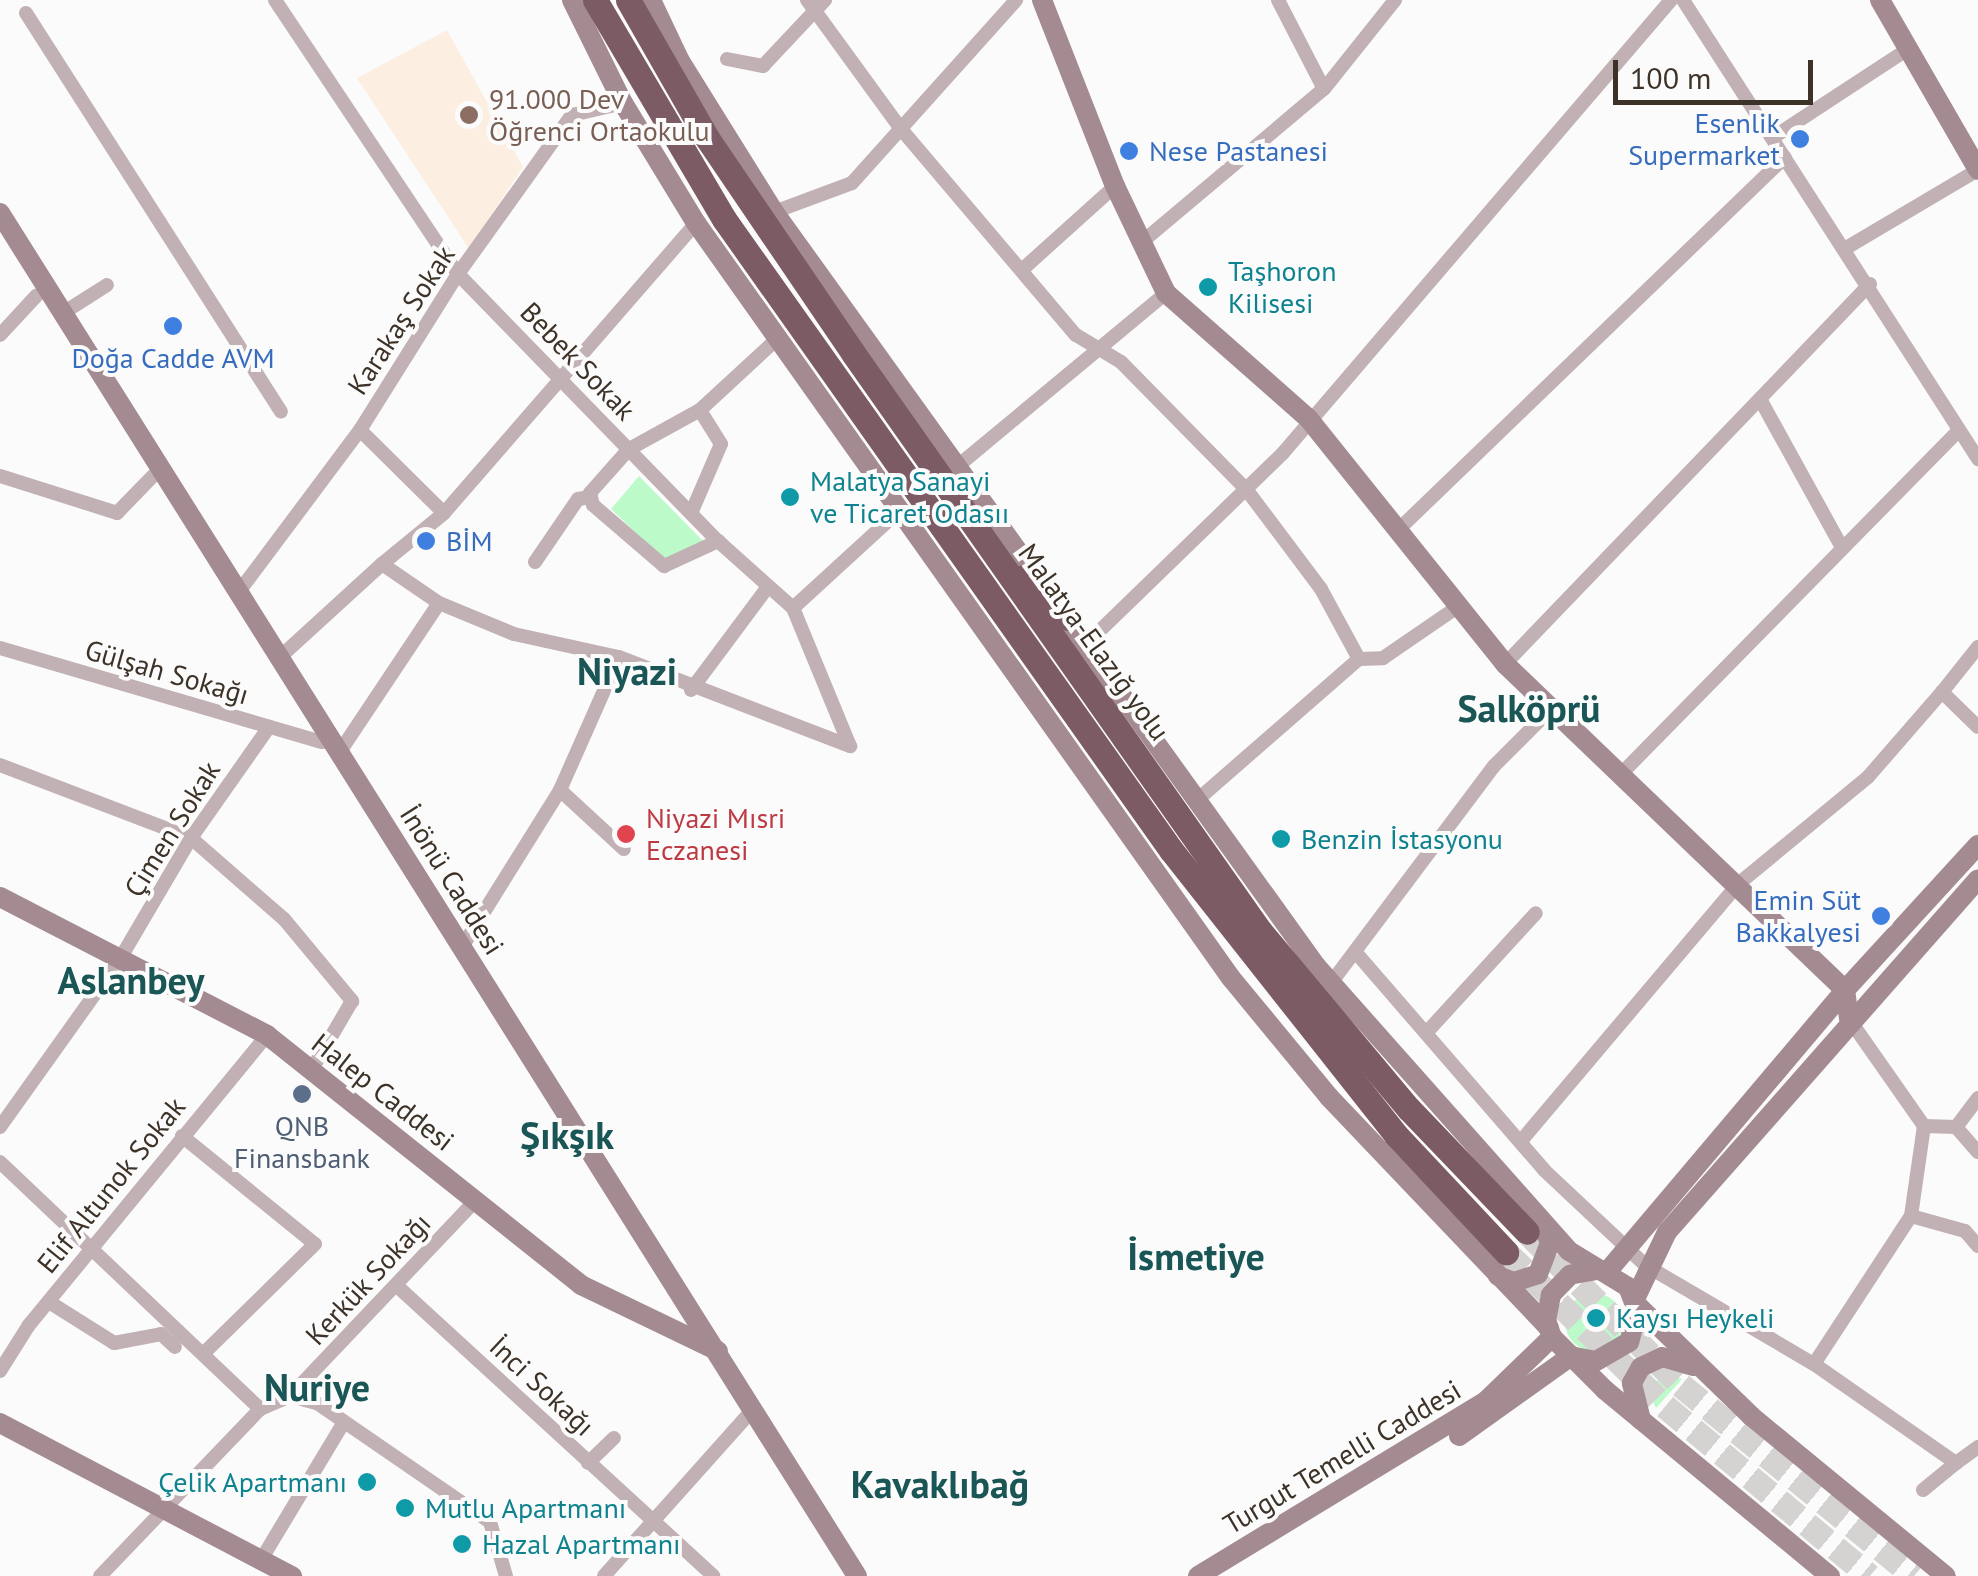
<!DOCTYPE html>
<html>
<head>
<meta charset="utf-8">
<style>
	body { margin:0 }
	#map { position:relative; width:1978px; height:1576px; overflow:hidden; background:#fbfbfb; font-family:"PT Sans",sans-serif }
	div>[style] { position:absolute }
	[style*='--x'] { left:calc(var(--x)*1px); top:calc(var(--y)*1px); width:calc(var(--w)*1px); rotate:calc(var(--a)*1deg) }
	.built>* { inset:0; background:#fcefe2 }
	.green>* { inset:0; background:#bcfaca }
	.round { border-radius:50% }
	.highway-tunnel>* { height:25px; margin-top:-12.5px; transform-origin:0; background:repeating-linear-gradient(90deg,#d5d3d1 0 25px,transparent 0 37px) }
	.street>* { height:14px; margin:-7px; padding:0 7px; transform-origin:7px; border-radius:7px; background:#c1b0b4 }
	.secondary>* { height:20px; margin:-10px; padding:0 10px; transform-origin:10px; border-radius:10px; background:#a48b92 }
	.highway>* { height:25px; margin:-12.5px; padding:0 12.5px; transform-origin:12.5px; border-radius:12.5px; background:#7d5b64 }
	.dots>* { width:28px; height:28px; translate:-50% -50%; box-sizing:border-box; border:5px solid #fbfbfb; border-radius:50% }
	span { translate:-50% -50%; white-space:nowrap; text-align:center; line-height:1.15; -webkit-text-stroke:8px #fbfbfb; paint-order:stroke }
	.education-label { font-size:28px; color:#785e54 }
	.left { translate:0 -50%; text-align:left }
	.shop-label { font-size:28px; color:#366cbe }
	.right { translate:-100% -50%; text-align:right }
	.culture-label { font-size:28px; color:#0d838f }
	.street-label { font-size:28px; color:#3c3227 }
	.health-label { font-size:28px; color:#be3a42 }
	.service-label { font-size:28px; color:#4e5e75 }
	.district-label { font-size:38px; color:#1a5655; font-weight:700 }
	.scale { position:absolute; left:1613px; top:60px; width:200px; height:45px; box-sizing:border-box; border:5px solid #3c3227; border-top:0; padding-left:12px; font-size:30px; line-height:35px; white-space:nowrap; color:#3c3227; -webkit-text-stroke:8px #fbfbfb; paint-order:stroke }
</style>
</head>
<body>
<div id="map">
	<div class="built">
		<i style="clip-path:polygon(447px 30px,523px 167px,469px 249px,357px 78px)"></i>
	</div>
	<div class="green">
		<i style="clip-path:polygon(639px 476px,709px 547px,674px 569px,611px 509px)"></i>
		<i class="round" style="left:1565px;top:1293px;width:58px;height:58px"></i>
		<i style="clip-path:polygon(1664px 1373px,1682px 1379px,1656px 1408px,1648px 1391px)"></i>
	</div>
	<div class="highway-tunnel">
		<i style="--x:1527;--y:1232;--w:217;--a:44.8"></i>
		<i style="--x:1681;--y:1385;--w:301;--a:39.3"></i>
		<i style="--x:1506;--y:1252;--w:221;--a:44.1"></i>
		<i style="--x:1665;--y:1406;--w:266;--a:39.7"></i>
	</div>
	<div class="street">
		<i style="--x:275;--y:0;--w:329;--a:56.3"></i>
		<i style="--x:458;--y:274;--w:373;--a:45.8"></i>
		<i style="--x:718;--y:541;--w:101;--a:41.8"></i>
		<i style="--x:793;--y:608;--w:149;--a:67.6"></i>
		<i style="--x:807;--y:0;--w:160;--a:53.9"></i>
		<i style="--x:901;--y:129;--w:270;--a:49.7"></i>
		<i style="--x:1076;--y:335;--w:52;--a:31"></i>
		<i style="--x:1121;--y:362;--w:178;--a:45.5"></i>
		<i style="--x:1246;--y:489;--w:125;--a:53.1"></i>
		<i style="--x:1321;--y:589;--w:80;--a:61.5"></i>
		<i style="--x:1359;--y:659;--w:24;--a:-2"></i>
		<i style="--x:1383;--y:658;--w:88;--a:-34.4"></i>
		<i style="--x:1278;--y:0;--w:100;--a:62.7"></i>
		<i style="--x:1683;--y:0;--w:546;--a:57.27"></i>
		<i style="--x:26;--y:13;--w:473;--a:57.4"></i>
		<i style="--x:727;--y:59;--w:37;--a:11"></i>
		<i style="--x:763;--y:66;--w:91;--a:-46.8"></i>
		<i style="--x:1772;--y:138;--w:163;--a:-33.2"></i>
		<i style="--x:774;--y:212;--w:83;--a:-20.4"></i>
		<i style="--x:852;--y:183;--w:246;--a:-48.1"></i>
		<i style="--x:1142;--y:242;--w:238;--a:-40.1"></i>
		<i style="--x:1324;--y:89;--w:114;--a:-51.4"></i>
		<i style="--x:1846;--y:248;--w:153;--a:-30.6"></i>
		<i style="--x:1024;--y:268;--w:122;--a:-42"></i>
		<i style="--x:63;--y:313;--w:52;--a:-32.5"></i>
		<i style="--x:0;--y:335;--w:54;--a:-47.2"></i>
		<i style="--x:1760;--y:399;--w:168;--a:61.1"></i>
		<i style="--x:700;--y:410;--w:81;--a:151.2"></i>
		<i style="--x:629;--y:449;--w:59;--a:131.6"></i>
		<i style="--x:590;--y:493;--w:12;--a:76"></i>
		<i style="--x:593;--y:505;--w:94;--a:40.7"></i>
		<i style="--x:664;--y:566;--w:60;--a:-24.8"></i>
		<i style="--x:360;--y:430;--w:118;--a:44.7"></i>
		<i style="--x:959;--y:465;--w:269;--a:-39.7"></i>
		<i style="--x:0;--y:476;--w:123;--a:17.5"></i>
		<i style="--x:117;--y:513;--w:52;--a:-45.8"></i>
		<i style="--x:692;--y:511;--w:73;--a:-66.6"></i>
		<i style="--x:721;--y:444;--w:40;--a:-122"></i>
		<i style="--x:700;--y:410;--w:106;--a:-42.7"></i>
		<i style="--x:1398;--y:530;--w:537;--a:-43.94"></i>
		<i style="--x:535;--y:562;--w:76;--a:-55.7"></i>
		<i style="--x:578;--y:499;--w:13;--a:-9"></i>
		<i style="--x:382;--y:564;--w:80;--a:-39.4"></i>
		<i style="--x:444;--y:513;--w:384;--a:-49"></i>
		<i style="--x:238;--y:593;--w:204;--a:-53.2"></i>
		<i style="--x:360;--y:430;--w:184;--a:-57.9"></i>
		<i style="--x:458;--y:274;--w:196;--a:-54.4"></i>
		<i style="--x:572;--y:115;--w:52;--a:-13.2"></i>
		<i style="--x:793;--y:608;--w:145;--a:-42.5"></i>
		<i style="--x:1086;--y:644;--w:274;--a:-44.1"></i>
		<i style="--x:1283;--y:453;--w:596;--a:-49.42"></i>
		<i style="--x:1978;--y:647;--w:58;--a:128.7"></i>
		<i style="--x:1942;--y:692;--w:50;--a:44.2"></i>
		<i style="--x:0;--y:648;--w:335;--a:16.3"></i>
		<i style="--x:279;--y:658;--w:139;--a:-42.4"></i>
		<i style="--x:382;--y:564;--w:69;--a:34.4"></i>
		<i style="--x:439;--y:603;--w:81;--a:22.5"></i>
		<i style="--x:514;--y:634;--w:107;--a:12.4"></i>
		<i style="--x:1505;--y:664;--w:527;--a:-46.15"></i>
		<i style="--x:691;--y:690;--w:127;--a:-53.3"></i>
		<i style="--x:339;--y:753;--w:180;--a:-56.3"></i>
		<i style="--x:0;--y:765;--w:204;--a:20.9"></i>
		<i style="--x:191;--y:838;--w:123;--a:41.1"></i>
		<i style="--x:284;--y:919;--w:107;--a:50.3"></i>
		<i style="--x:352;--y:1001;--w:81;--a:120.4"></i>
		<i style="--x:1623;--y:772;--w:478;--a:-45.5"></i>
		<i style="--x:560;--y:790;--w:145;--a:-66.1"></i>
		<i style="--x:619;--y:657;--w:248;--a:21.1"></i>
		<i style="--x:1196;--y:801;--w:216;--a:-41.1"></i>
		<i style="--x:462;--y:947;--w:185;--a:-58"></i>
		<i style="--x:560;--y:790;--w:87;--a:42.7"></i>
		<i style="--x:1358;--y:955;--w:284;--a:49.1"></i>
		<i style="--x:1544;--y:1170;--w:139;--a:43.2"></i>
		<i style="--x:1645;--y:1265;--w:196;--a:30.4"></i>
		<i style="--x:1814;--y:1364;--w:173;--a:34.9"></i>
		<i style="--x:1956;--y:1463;--w:27;--a:-36"></i>
		<i style="--x:1331;--y:983;--w:271;--a:-53.1"></i>
		<i style="--x:1494;--y:766;--w:78;--a:-45"></i>
		<i style="--x:1427;--y:1032;--w:161;--a:-47.5"></i>
		<i style="--x:1978;--y:1098;--w:36;--a:127"></i>
		<i style="--x:1956;--y:1127;--w:33;--a:49"></i>
		<i style="--x:1924;--y:1126;--w:32;--a:2"></i>
		<i style="--x:0;--y:1127;--w:206;--a:-54.5"></i>
		<i style="--x:120;--y:959;--w:140;--a:-59.6"></i>
		<i style="--x:191;--y:838;--w:136;--a:-54.9"></i>
		<i style="--x:182;--y:1136;--w:171;--a:39.1"></i>
		<i style="--x:315;--y:1244;--w:156;--a:135.5"></i>
		<i style="--x:1521;--y:1141;--w:335;--a:-49.8"></i>
		<i style="--x:1737;--y:885;--w:170;--a:-39.5"></i>
		<i style="--x:1868;--y:777;--w:113;--a:-49"></i>
		<i style="--x:0;--y:1162;--w:359;--a:43.5"></i>
		<i style="--x:1911;--y:1216;--w:56;--a:15.5"></i>
		<i style="--x:1965;--y:1231;--w:20;--a:49"></i>
		<i style="--x:397;--y:1286;--w:429;--a:42.5"></i>
		<i style="--x:49;--y:1302;--w:77;--a:32.2"></i>
		<i style="--x:114;--y:1343;--w:48;--a:-10.8"></i>
		<i style="--x:161;--y:1334;--w:19;--a:43"></i>
		<i style="--x:1814;--y:1364;--w:177;--a:-56.8"></i>
		<i style="--x:1911;--y:1216;--w:91;--a:-81.8"></i>
		<i style="--x:1924;--y:1126;--w:131;--a:-125"></i>
		<i style="--x:0;--y:1371;--w:54;--a:-57.8"></i>
		<i style="--x:29;--y:1325;--w:375;--a:-50.6"></i>
		<i style="--x:290;--y:1396;--w:28;--a:15"></i>
		<i style="--x:317;--y:1403;--w:210;--a:34.5"></i>
		<i style="--x:490;--y:1522;--w:56;--a:73.5"></i>
		<i style="--x:588;--y:1463;--w:36;--a:-44"></i>
		<i style="--x:1923;--y:1490;--w:43;--a:-39.3"></i>
		<i style="--x:261;--y:1560;--w:161;--a:-59"></i>
		<i style="--x:100;--y:1576;--w:231;--a:-46.2"></i>
		<i style="--x:260;--y:1409;--w:33;--a:-23"></i>
		<i style="--x:290;--y:1396;--w:270;--a:-46.5"></i>
		<i style="--x:604;--y:1576;--w:217;--a:-48.2"></i>
	</div>
	<div class="secondary">
		<i style="--x:572;--y:0;--w:115;--a:63.7"></i>
		<i style="--x:623;--y:103;--w:140;--a:58.7"></i>
		<i style="--x:696;--y:223;--w:925;--a:54.68"></i>
		<i style="--x:1231;--y:978;--w:154;--a:50.5"></i>
		<i style="--x:1329;--y:1097;--w:319;--a:46.4"></i>
		<i style="--x:651;--y:0;--w:68;--a:64.6"></i>
		<i style="--x:680;--y:61;--w:178;--a:58.1"></i>
		<i style="--x:774;--y:212;--w:929;--a:54.29"></i>
		<i style="--x:1316;--y:966;--w:381;--a:48.4"></i>
		<i style="--x:1569;--y:1251;--w:69;--a:31.4"></i>
		<i style="--x:1628;--y:1287;--w:26;--a:69"></i>
		<i style="--x:1637;--y:1311;--w:32;--a:104"></i>
		<i style="--x:1629;--y:1342;--w:38;--a:150"></i>
		<i style="--x:1596;--y:1361;--w:25;--a:-169"></i>
		<i style="--x:1042;--y:0;--w:200;--a:68.6"></i>
		<i style="--x:1115;--y:186;--w:119;--a:64.5"></i>
		<i style="--x:1166;--y:293;--w:189;--a:41.4"></i>
		<i style="--x:1308;--y:418;--w:315;--a:51.3"></i>
		<i style="--x:1505;--y:664;--w:471;--a:43.8"></i>
		<i style="--x:1845;--y:990;--w:29;--a:82"></i>
		<i style="--x:1880;--y:0;--w:196;--a:60"></i>
		<i style="--x:0;--y:213;--w:1610;--a:57.84"></i>
		<i style="--x:0;--y:897;--w:301;--a:27.3"></i>
		<i style="--x:267;--y:1035;--w:401;--a:38.5"></i>
		<i style="--x:581;--y:1285;--w:152;--a:25.7"></i>
		<i style="--x:1597;--y:1270;--w:27;--a:170"></i>
		<i style="--x:1570;--y:1275;--w:28;--a:134"></i>
		<i style="--x:1551;--y:1295;--w:25;--a:101"></i>
		<i style="--x:1546;--y:1320;--w:18;--a:71"></i>
		<i style="--x:1552;--y:1337;--w:75;--a:45"></i>
		<i style="--x:1605;--y:1390;--w:292;--a:39.6"></i>
		<i style="--x:1607;--y:1272;--w:369;--a:-49.8"></i>
		<i style="--x:1845;--y:990;--w:197;--a:-47.5"></i>
		<i style="--x:1498;--y:1276;--w:17;--a:21"></i>
		<i style="--x:1514;--y:1282;--w:25;--a:-18"></i>
		<i style="--x:1538;--y:1274;--w:34;--a:-69"></i>
		<i style="--x:1550;--y:1242;--w:17;--a:-114"></i>
		<i style="--x:1635;--y:1299;--w:74;--a:-64.5"></i>
		<i style="--x:1667;--y:1232;--w:470;--a:-48.6"></i>
		<i style="--x:1636;--y:1304;--w:161;--a:44.2"></i>
		<i style="--x:1751;--y:1416;--w:252;--a:39.4"></i>
		<i style="--x:1641;--y:1420;--w:38;--a:-104"></i>
		<i style="--x:1632;--y:1383;--w:18;--a:-61"></i>
		<i style="--x:1641;--y:1367;--w:23;--a:-25"></i>
		<i style="--x:1662;--y:1357;--w:33;--a:16"></i>
		<i style="--x:0;--y:1423;--w:330;--a:27.7"></i>
		<i style="--x:1459;--y:1436;--w:138;--a:-35.5"></i>
		<i style="--x:1198;--y:1576;--w:337;--a:-31.3"></i>
		<i style="--x:1486;--y:1401;--w:92;--a:-44.1"></i>
	</div>
	<div class="highway">
		<i style="--x:595;--y:0;--w:254;--a:59.5"></i>
		<i style="--x:724;--y:219;--w:773;--a:54.69"></i>
		<i style="--x:1171;--y:850;--w:363;--a:51.7"></i>
		<i style="--x:1396;--y:1135;--w:161;--a:46.8"></i>
		<i style="--x:628;--y:0;--w:159;--a:60.2"></i>
		<i style="--x:707;--y:138;--w:260;--a:55.8"></i>
		<i style="--x:853;--y:353;--w:707;--a:54.85"></i>
		<i style="--x:1260;--y:931;--w:232;--a:50.1"></i>
		<i style="--x:1409;--y:1109;--w:170;--a:46.2"></i>
		<i style="--x:1024;--y:577;--w:60;--a:43"></i>
	</div>
	<div class="dots">
		<i style="left:469px;top:115px;background:#8d6e63"></i>
		<i style="left:1800px;top:139px;background:#3f7fe0"></i>
		<i style="left:1129px;top:151px;background:#3f7fe0"></i>
		<i style="left:1208px;top:287px;background:#0f9aa8"></i>
		<i style="left:173px;top:326px;background:#3f7fe0"></i>
		<i style="left:790px;top:497px;background:#0f9aa8"></i>
		<i style="left:426px;top:541px;background:#3f7fe0"></i>
		<i style="left:626px;top:834px;background:#e0444e"></i>
		<i style="left:1281px;top:839px;background:#0f9aa8"></i>
		<i style="left:1881px;top:916px;background:#3f7fe0"></i>
		<i style="left:302px;top:1094px;background:#5c6f8a"></i>
		<i style="left:1596px;top:1318px;background:#0f9aa8"></i>
		<i style="left:367px;top:1482px;background:#0f9aa8"></i>
		<i style="left:405px;top:1508px;background:#0f9aa8"></i>
		<i style="left:462px;top:1544px;background:#0f9aa8"></i>
	</div>
	<div class="education-label">
		<span class="left" style="left:489px;top:115px">91.000 Dev<br>Öğrenci Ortaokulu</span>
	</div>
	<div class="shop-label">
		<span class="right" style="left:1780px;top:139px">Esenlik<br>Supermarket</span>
		<span class="left" style="left:1149px;top:151px">Nese Pastanesi</span>
		<span style="left:173px;top:358px">Doğa Cadde AVM</span>
		<span class="left" style="left:446px;top:541px">BİM</span>
		<span class="right" style="left:1861px;top:916px">Emin Süt<br>Bakkalyesi</span>
	</div>
	<div class="culture-label">
		<span class="left" style="left:1228px;top:287px">Taşhoron<br>Kilisesi</span>
		<span class="left" style="left:810px;top:497px">Malatya Sanayi<br>ve Ticaret Odasıı</span>
		<span class="left" style="left:1301px;top:839px">Benzin İstasyonu</span>
		<span class="left" style="left:1616px;top:1318px">Kaysı Heykeli</span>
		<span class="right" style="left:347px;top:1482px">Çelik Apartmanı</span>
		<span class="left" style="left:425px;top:1508px">Mutlu Apartmanı</span>
		<span class="left" style="left:482px;top:1544px">Hazal Apartmanı</span>
	</div>
	<div class="street-label">
		<span style="left:401px;top:320px;rotate:-57deg">Karakaş Sokak</span>
		<span style="left:578px;top:361px;rotate:46deg">Bebek Sokak</span>
		<span style="left:1094px;top:642px;rotate:54deg">Malatya-Elazığ yolu</span>
		<span style="left:167px;top:672px;rotate:16deg">Gülşah Sokağı</span>
		<span style="left:172px;top:829px;rotate:-58deg">Çimen Sokak</span>
		<span style="left:452px;top:880px;rotate:58deg">İnönü Caddesi</span>
		<span style="left:383px;top:1092px;rotate:38deg">Halep Caddesi</span>
		<span style="left:111px;top:1185px;rotate:-51deg">Elif Altunok Sokak</span>
		<span style="left:368px;top:1279px;rotate:-47deg">Kerkük Sokağı</span>
		<span style="left:542px;top:1386px;rotate:43deg">İnci Sokağı</span>
		<span style="left:1342px;top:1457px;rotate:-31deg">Turgut Temelli Caddesi</span>
	</div>
	<div class="health-label">
		<span class="left" style="left:646px;top:834px">Niyazi Mısri<br>Eczanesi</span>
	</div>
	<div class="service-label">
		<span style="left:302px;top:1142px">QNB<br>Finansbank</span>
	</div>
	<div class="district-label">
		<span style="left:627px;top:671px">Niyazi</span>
		<span style="left:1529px;top:708px">Salköprü</span>
		<span style="left:131px;top:980px">Aslanbey</span>
		<span style="left:567px;top:1135px">Şıkşık</span>
		<span style="left:1196px;top:1256px">İsmetiye</span>
		<span style="left:317px;top:1387px">Nuriye</span>
		<span style="left:940px;top:1484px">Kavaklıbağ</span>
	</div>
	<div class="scale">100 m</div>
</div>
</body>
</html>
